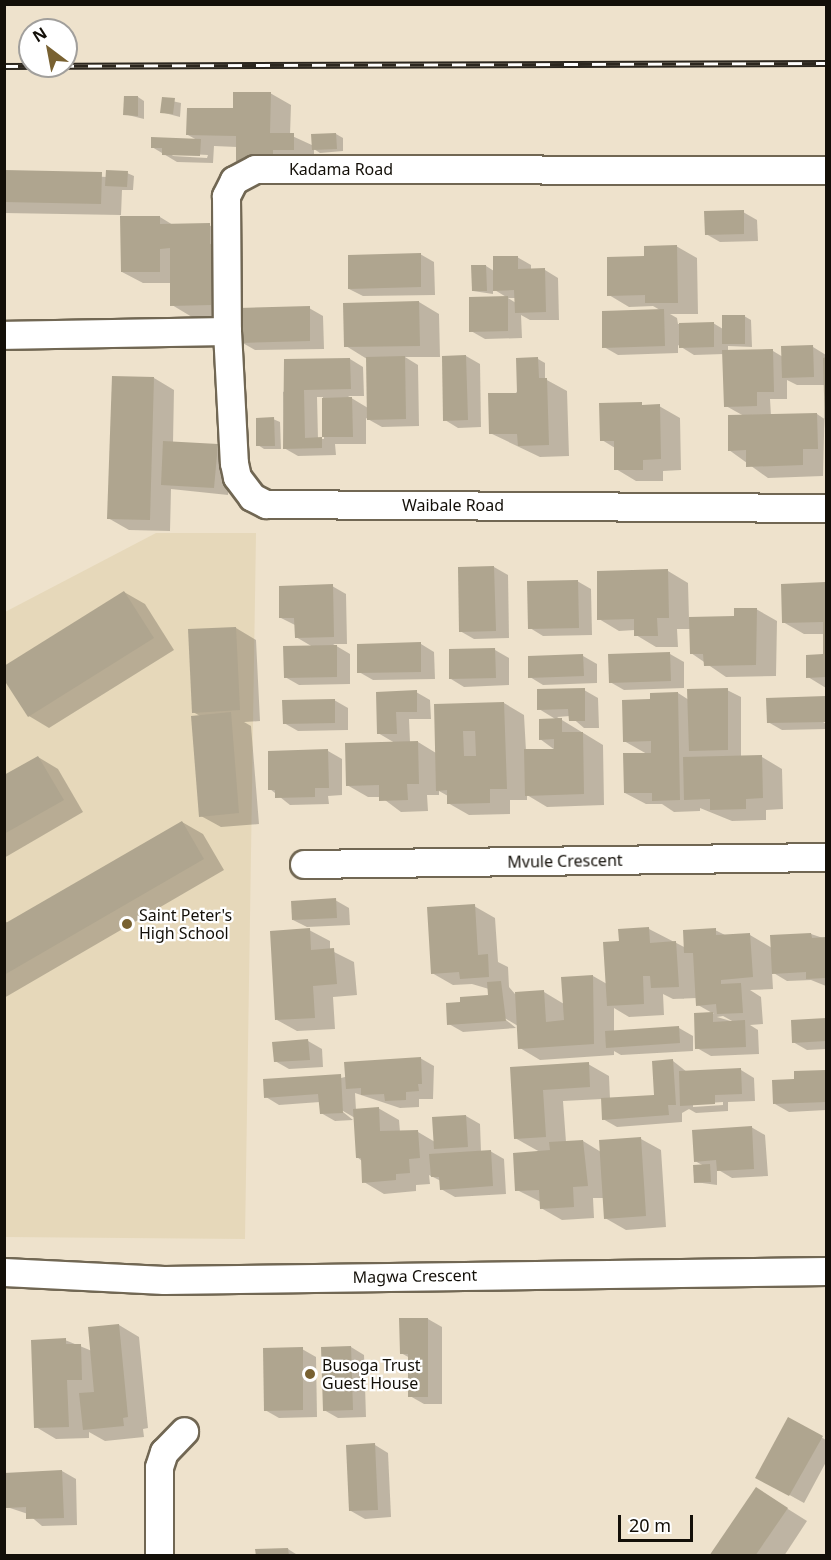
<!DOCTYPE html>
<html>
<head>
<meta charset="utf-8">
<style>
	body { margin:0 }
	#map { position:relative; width:831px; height:1560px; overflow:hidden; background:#eee2cc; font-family:"Noto Sans",sans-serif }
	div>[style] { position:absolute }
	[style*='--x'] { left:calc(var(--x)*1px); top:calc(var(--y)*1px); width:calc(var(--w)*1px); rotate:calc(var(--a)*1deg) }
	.built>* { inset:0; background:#e6d8ba }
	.shadow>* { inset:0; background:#0003 }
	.building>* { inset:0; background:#afa58f }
	.roads { filter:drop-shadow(2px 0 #716753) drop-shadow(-2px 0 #716753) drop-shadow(0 2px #716753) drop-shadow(0 -2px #716753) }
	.minor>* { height:27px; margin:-13.5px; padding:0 13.5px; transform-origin:13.5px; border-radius:13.5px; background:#fff }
	.rail>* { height:7px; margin-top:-3.5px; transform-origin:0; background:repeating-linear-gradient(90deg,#fff 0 14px,#2c271f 0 28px); box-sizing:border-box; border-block:2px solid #2c271f }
	.dots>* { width:16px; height:16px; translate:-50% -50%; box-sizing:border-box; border:3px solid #fff; border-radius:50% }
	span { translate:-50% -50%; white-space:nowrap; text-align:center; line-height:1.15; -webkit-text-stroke:4.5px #fff; paint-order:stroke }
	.street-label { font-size:16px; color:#130f08 }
	.poi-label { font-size:16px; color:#130f08 }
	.left { translate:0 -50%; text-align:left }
	.frame { position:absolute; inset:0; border:6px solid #130f08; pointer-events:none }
	.north { position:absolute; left:18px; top:18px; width:60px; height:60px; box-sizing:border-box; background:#fff; border:2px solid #a19f9c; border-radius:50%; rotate:328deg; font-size:16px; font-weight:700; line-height:24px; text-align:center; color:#130f08 }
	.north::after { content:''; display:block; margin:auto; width:21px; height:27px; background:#786131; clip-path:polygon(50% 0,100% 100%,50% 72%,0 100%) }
	.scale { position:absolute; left:618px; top:1515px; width:75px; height:27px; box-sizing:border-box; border:3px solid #130f08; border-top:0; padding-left:8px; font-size:18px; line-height:21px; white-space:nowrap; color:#130f08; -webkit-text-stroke:4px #fff; paint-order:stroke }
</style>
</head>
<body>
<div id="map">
	<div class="built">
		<i style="clip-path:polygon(156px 533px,256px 533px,245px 1239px,5px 1237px,5px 612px)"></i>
	</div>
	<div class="shadow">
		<i style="clip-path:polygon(evenodd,270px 93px,291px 105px,290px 135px,314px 146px,313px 136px,336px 134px,343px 138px,343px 151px,320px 153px,314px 149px,314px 161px,258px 172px,237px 160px,237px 147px,214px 146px,213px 163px,177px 162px,152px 147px,197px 140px,188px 135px,270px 93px,170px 153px,208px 155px,207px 158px,173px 156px,170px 153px)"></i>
		<i style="clip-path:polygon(138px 97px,144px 101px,144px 119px,124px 114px)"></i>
		<i style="clip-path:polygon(163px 99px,181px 103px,180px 117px,161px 112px)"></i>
		<i style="clip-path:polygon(4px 172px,107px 177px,127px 173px,134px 176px,133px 190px,122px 190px,121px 215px,4px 213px)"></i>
		<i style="clip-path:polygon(743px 212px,757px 220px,758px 241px,720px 242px,706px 234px)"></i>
		<i style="clip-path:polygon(160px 217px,173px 225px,209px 225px,230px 237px,231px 316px,192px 317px,172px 305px,172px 283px,143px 283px,122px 272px)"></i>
		<i style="clip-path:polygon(evenodd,676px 246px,697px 258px,698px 314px,670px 314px,677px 318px,678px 324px,713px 323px,723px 329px,744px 316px,751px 320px,752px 347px,728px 346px,728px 352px,773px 351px,783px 357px,783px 348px,813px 347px,826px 355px,823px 476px,768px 478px,729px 450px,744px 416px,726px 406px,724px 354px,694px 355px,678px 345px,678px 353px,618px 355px,604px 347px,660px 310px,653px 306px,629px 307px,609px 295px,646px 257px,676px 246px,787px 380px,797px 385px,825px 385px,826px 420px,817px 414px,771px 416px,770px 399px,787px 399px,787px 380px)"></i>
		<i style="clip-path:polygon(420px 254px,434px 262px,435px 295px,363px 296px,349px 289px)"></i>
		<i style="clip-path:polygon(evenodd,517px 257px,531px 265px,531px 270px,545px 270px,558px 278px,559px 320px,530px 320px,521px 315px,522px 338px,485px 339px,471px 331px,470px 299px,508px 298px,493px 289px,493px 294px,473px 291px,486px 266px,494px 271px,517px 257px,508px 298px,516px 298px,516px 303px,508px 298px)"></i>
		<i style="clip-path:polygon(evenodd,419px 302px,439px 314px,440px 357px,405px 357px,418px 365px,419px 426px,382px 427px,366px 418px,366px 444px,335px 444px,336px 455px,298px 456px,284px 448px,283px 392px,350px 359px,363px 367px,364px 396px,348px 396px,368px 408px,367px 359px,346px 346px,419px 302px,317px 397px,323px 397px,324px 439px,318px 439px,317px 397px)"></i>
		<i style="clip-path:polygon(309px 308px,323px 316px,324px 349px,255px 350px,241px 342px)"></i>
		<i style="clip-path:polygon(466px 356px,480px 364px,481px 427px,458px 428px,445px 420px)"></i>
		<i style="clip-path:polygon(538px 359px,545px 363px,545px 379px,567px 391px,569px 456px,540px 457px,490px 433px)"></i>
		<i style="clip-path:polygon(154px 378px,174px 390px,173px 443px,217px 445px,231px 453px,228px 495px,171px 489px,170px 531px,129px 530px,108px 518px)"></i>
		<i style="clip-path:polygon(659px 406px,680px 418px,681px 470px,663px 471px,663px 481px,636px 481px,616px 469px,615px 448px,602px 440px)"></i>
		<i style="clip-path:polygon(273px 419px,280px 422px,281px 449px,264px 449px,258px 445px)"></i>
		<i style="clip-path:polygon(494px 567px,508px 575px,509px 638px,474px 639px,460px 631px)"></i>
		<i style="clip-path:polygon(668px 571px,688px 583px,689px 619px,735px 618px,756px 609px,777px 621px,776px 676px,726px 677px,691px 653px,691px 629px,677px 629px,678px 647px,656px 647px,636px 635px,635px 630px,619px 631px,599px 619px)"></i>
		<i style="clip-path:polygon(577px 581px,591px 589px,592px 635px,543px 636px,530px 628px)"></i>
		<i style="clip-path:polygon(826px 584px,826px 688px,808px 677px,825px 656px,824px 634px,804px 634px,783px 622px,783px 585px)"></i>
		<i style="clip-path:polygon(332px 586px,346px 594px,347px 644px,333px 644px,350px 654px,350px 684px,299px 685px,285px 677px,313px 647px,296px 637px,295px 625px,281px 618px)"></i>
		<i style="clip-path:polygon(124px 592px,145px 604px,174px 650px,49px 728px,29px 716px)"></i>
		<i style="clip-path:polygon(236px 628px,256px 640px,260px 721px,244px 722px,251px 726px,259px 824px,221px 827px,201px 816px,202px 717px,193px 712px)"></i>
		<i style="clip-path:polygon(421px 644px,434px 652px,435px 679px,373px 680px,359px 672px)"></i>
		<i style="clip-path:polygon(495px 650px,509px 658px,509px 685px,464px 687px,451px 679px)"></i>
		<i style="clip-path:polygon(670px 654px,684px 662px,684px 688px,624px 690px,610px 682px)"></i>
		<i style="clip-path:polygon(583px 656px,597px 664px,597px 683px,543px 685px,530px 677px)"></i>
		<i style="clip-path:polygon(584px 690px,598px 698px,599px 728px,584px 728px,570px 716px,557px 717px,603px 745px,604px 805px,547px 807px,527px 795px,527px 800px,510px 800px,510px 814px,469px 815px,448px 803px,448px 796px,439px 791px,439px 795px,427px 795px,428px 811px,401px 812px,381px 797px,368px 797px,347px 785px,395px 743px,378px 733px,378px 694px,416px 692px,430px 700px,431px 719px,409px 719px,410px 742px,418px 742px,436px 753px,435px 705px,504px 703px,524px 715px,526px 751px,555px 750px,540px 739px,557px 720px,539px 709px)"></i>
		<i style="clip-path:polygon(727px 690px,741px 697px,741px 757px,762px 757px,782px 769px,783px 809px,766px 810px,766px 820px,732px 821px,700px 808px,700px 811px,674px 812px,662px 804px,646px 804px,625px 793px,647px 754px,624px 741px,652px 700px,678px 693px,689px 700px)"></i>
		<i style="clip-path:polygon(825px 698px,826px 721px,819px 719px,826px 724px,826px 729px,782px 730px,768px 722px)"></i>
		<i style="clip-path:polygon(334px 700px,348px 708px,348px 730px,298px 731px,284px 723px)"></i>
		<i style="clip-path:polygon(328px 751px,342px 759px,342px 795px,328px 796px,329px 804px,290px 805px,270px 789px)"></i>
		<i style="clip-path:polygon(38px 757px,58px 769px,83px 812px,4px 858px,4px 777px)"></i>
		<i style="clip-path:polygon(182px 822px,203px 834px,224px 870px,4px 998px,4px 919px,8px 924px)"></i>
		<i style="clip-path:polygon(335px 900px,349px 908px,350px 925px,307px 927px,293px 920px)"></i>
		<i style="clip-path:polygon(evenodd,474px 906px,495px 918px,498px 962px,508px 967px,509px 987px,515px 994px,544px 992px,564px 1004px,593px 976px,607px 984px,621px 942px,649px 929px,686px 948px,715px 930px,727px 936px,750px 935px,772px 948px,811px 934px,826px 939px,826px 986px,811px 980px,787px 981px,772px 972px,773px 989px,750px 990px,761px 997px,763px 1024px,750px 1025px,758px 1030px,759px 1054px,711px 1056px,697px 1048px,695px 1014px,714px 1014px,698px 1005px,697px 998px,673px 999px,663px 994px,664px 1015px,629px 1017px,614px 1008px,614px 1032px,679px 1028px,693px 1036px,693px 1051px,621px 1055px,614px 1051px,614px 1055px,540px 1060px,520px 1048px,518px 1026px,501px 1016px,516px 1028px,463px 1032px,449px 1024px,490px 997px,489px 989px,472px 984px,453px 985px,432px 973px,474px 906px,723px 1016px,734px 1022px,717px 1017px,723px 1016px)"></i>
		<i style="clip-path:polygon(309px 930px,330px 941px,330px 950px,354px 962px,357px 995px,333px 997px,335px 1029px,297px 1031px,277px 1020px)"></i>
		<i style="clip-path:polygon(826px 1020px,826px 1049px,807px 1050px,793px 1042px,793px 1021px)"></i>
		<i style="clip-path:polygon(308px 1041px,322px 1049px,323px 1067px,289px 1069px,275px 1061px)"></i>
		<i style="clip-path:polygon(420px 1058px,434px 1066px,433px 1099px,419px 1099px,419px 1107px,400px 1108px,355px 1093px,356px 1110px,378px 1108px,399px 1120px,400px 1132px,418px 1132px,435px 1142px,466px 1116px,480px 1124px,481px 1152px,490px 1151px,504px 1159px,506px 1194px,455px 1197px,441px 1189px,441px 1181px,429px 1175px,430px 1184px,416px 1185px,416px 1191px,384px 1194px,364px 1182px,362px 1161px,357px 1157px,355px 1118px,338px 1108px,353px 1120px,335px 1121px,321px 1113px,320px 1102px,279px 1105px,266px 1097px)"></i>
		<i style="clip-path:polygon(evenodd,673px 1061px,687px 1072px,741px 1070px,754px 1078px,755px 1101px,728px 1102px,728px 1111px,696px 1113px,689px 1109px,682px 1113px,682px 1122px,617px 1127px,603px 1119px,602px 1099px,563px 1101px,566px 1142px,583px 1141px,601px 1152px,641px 1139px,661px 1150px,666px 1227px,626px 1230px,605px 1218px,604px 1198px,593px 1198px,594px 1218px,562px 1220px,541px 1208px,541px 1202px,517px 1190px,540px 1152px,515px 1138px,511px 1069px,588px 1064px,609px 1076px,610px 1099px,655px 1096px,673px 1061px,723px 1102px,723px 1105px,693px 1107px,693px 1104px,723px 1102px)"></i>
		<i style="clip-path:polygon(826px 1071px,826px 1110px,789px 1112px,775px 1104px,796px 1080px,795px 1073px)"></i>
		<i style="clip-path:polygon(751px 1127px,765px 1135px,768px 1176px,732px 1178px,717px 1169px,717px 1185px,695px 1182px,704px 1166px,695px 1161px)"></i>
		<i style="clip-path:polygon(428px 1319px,442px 1327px,442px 1404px,424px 1404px,410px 1396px,410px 1358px,401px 1353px)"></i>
		<i style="clip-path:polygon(119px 1325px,139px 1337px,148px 1428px,143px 1429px,144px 1437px,105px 1441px,89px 1432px,89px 1438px,56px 1439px,36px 1427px,65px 1340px,92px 1351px)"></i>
		<i style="clip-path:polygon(351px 1347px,364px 1355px,366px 1417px,338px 1418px,324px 1410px)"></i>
		<i style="clip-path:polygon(302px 1349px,316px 1357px,317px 1417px,279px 1418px,265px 1410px)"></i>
		<i style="clip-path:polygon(789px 1419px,826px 1440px,826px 1462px,804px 1503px,757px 1477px)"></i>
		<i style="clip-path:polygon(375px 1445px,388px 1453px,391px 1517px,365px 1519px,351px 1511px)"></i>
		<i style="clip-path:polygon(62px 1471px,76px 1479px,77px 1525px,42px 1526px,28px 1514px,7px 1507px)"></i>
		<i style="clip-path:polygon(756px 1489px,807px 1521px,784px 1556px,711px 1556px)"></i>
		<i style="clip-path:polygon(288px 1549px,299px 1556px,257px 1556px)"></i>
	</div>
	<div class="building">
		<i style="clip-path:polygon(233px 92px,271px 92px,270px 133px,294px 133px,294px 150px,273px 150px,273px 162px,236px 161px,236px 136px,186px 135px,187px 108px,233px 108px)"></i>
		<i style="clip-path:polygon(124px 96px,138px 96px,138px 116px,123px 115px)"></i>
		<i style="clip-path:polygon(162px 97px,175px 98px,173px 114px,160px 113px)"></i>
		<i style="clip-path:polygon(336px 133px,337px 149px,312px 150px,311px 134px)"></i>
		<i style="clip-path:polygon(151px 137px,201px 139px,200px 156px,162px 155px,162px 148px,151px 148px)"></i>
		<i style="clip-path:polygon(4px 170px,102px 172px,101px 204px,4px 202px)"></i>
		<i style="clip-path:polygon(106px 170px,128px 171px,127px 187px,105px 186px)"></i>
		<i style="clip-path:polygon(744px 210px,744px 234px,705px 235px,704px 211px)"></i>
		<i style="clip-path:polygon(120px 216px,160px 216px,160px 224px,210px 223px,210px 244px,218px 244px,219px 266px,211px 266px,211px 305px,170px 306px,170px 248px,160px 249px,160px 272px,121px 272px)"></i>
		<i style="clip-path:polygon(677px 245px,678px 303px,645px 303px,645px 295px,607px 296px,607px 257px,644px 256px,644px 246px)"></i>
		<i style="clip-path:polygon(421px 253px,421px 287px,348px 289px,348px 255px)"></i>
		<i style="clip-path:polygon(493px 256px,518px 256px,518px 269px,545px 268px,546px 312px,515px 313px,514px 290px,493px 291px)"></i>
		<i style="clip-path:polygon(471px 265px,486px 265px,487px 291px,472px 291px)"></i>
		<i style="clip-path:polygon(508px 296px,508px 331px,469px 332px,469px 297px)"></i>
		<i style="clip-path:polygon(419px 301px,420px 346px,344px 347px,343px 303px)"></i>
		<i style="clip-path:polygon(310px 306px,310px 341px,240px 343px,239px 308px)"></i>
		<i style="clip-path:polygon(664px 309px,665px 346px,602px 348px,602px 311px)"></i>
		<i style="clip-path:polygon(722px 315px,745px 315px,745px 344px,722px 344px)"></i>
		<i style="clip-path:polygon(714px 322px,714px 347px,679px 348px,679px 323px)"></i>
		<i style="clip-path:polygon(813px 345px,814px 377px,782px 378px,781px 346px)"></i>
		<i style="clip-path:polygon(773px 349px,774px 392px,757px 392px,757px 406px,724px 407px,722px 350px)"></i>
		<i style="clip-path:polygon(466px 355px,468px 420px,443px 421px,442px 356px)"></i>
		<i style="clip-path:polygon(405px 356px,406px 419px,367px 420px,366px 357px)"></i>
		<i style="clip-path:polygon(538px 357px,539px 378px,547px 378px,549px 445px,518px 446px,517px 434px,489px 434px,488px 393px,517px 393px,516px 358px)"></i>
		<i style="clip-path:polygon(826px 357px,826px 429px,825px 429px,823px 358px)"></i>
		<i style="clip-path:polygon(350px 358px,351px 389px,304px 390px,305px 438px,322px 437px,322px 448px,283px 449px,284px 359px)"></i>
		<i style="clip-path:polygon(112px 376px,154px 377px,150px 520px,107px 519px)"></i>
		<i style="clip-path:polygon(352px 397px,353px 437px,322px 437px,322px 398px)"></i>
		<i style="clip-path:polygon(642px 402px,642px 405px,660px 404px,661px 459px,643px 460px,643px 470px,614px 470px,614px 441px,600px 441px,599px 403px)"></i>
		<i style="clip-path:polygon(817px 413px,818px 449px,803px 449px,803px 465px,746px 467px,746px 450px,728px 451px,728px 415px)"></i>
		<i style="clip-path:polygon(274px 417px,275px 446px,256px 446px,256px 418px)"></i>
		<i style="clip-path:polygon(163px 441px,218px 444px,214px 488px,161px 485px)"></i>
		<i style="clip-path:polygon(494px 566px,496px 631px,459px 632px,458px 567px)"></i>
		<i style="clip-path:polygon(668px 569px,669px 618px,657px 618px,658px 636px,634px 636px,634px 619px,597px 620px,597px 571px)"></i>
		<i style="clip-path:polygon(578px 580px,579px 628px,528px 629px,527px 581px)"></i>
		<i style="clip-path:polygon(826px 582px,826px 677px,806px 678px,806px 655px,823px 654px,823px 622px,782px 623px,781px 584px)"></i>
		<i style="clip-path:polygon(333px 584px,334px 637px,295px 638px,294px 618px,279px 618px,279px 586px)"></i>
		<i style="clip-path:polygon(124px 591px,154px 638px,28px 717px,4px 680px,4px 666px)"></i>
		<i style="clip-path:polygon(734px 608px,757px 608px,756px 665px,704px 666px,703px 654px,690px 654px,689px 617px,734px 616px)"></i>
		<i style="clip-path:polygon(236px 627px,240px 710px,192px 713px,188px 629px)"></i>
		<i style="clip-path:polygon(421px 642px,421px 672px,357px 673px,357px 644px)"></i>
		<i style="clip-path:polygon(337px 645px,337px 677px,284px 678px,283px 646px)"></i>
		<i style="clip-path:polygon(495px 648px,496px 678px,449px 679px,449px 649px)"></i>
		<i style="clip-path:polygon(670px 652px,671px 681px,609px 683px,608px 654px)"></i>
		<i style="clip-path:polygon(583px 654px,584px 676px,528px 678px,528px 656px)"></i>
		<i style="clip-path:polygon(585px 688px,585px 721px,569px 721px,568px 709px,537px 710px,537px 689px)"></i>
		<i style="clip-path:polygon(728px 688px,728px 750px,689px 751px,687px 689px)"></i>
		<i style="clip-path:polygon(417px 690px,417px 712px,396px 712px,397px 734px,377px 734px,376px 692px)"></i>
		<i style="clip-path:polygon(678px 692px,680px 800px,652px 801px,652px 793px,624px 793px,623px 753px,651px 753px,651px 741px,623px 742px,622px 700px,650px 699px,650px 693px)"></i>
		<i style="clip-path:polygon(826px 696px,826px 722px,767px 723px,766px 698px)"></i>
		<i style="clip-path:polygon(335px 699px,335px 723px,283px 724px,282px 700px)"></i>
		<i style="clip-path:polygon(evenodd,504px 702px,507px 789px,490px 789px,490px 803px,447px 804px,447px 790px,436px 791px,434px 704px,504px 702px,463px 731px,475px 731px,476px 756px,464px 756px,463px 731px)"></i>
		<i style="clip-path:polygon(231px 712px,239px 813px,199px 817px,191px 716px)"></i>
		<i style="clip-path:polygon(562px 718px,562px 732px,583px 732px,584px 794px,525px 796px,524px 749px,554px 749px,554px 739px,539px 740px,539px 719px)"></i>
		<i style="clip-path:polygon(418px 741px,419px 784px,407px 784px,408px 800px,379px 801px,379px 785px,346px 786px,345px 743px)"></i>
		<i style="clip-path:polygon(328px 749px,329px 788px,315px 788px,315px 797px,275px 798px,275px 790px,268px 790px,268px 751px)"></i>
		<i style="clip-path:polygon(762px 755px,763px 798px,746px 799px,746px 809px,710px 810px,710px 799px,684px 800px,683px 757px)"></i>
		<i style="clip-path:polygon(38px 756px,64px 800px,4px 834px,4px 775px)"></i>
		<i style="clip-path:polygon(182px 821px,204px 859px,4px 975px,4px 924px)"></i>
		<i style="clip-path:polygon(336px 898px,337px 918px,292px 920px,291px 901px)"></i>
		<i style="clip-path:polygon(475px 904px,478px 955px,488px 954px,489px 977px,460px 979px,459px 972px,431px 974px,427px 907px)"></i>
		<i style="clip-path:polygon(649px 927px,650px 943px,676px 941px,679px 987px,651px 988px,650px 976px,643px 976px,644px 1004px,607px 1006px,603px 942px,619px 941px,618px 929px)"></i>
		<i style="clip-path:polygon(310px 928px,311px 950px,334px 948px,337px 984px,313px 986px,315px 1018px,275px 1020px,270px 931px)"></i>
		<i style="clip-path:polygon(716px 928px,716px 935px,750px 933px,753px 977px,721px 980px,721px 984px,741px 983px,743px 1013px,717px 1014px,716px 1004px,696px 1006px,693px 953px,684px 953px,683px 930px)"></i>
		<i style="clip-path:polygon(811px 933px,812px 938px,826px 937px,826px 978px,806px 979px,806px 972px,772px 974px,770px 935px)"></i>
		<i style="clip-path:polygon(593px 975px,594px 1044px,518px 1049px,515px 992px,544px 990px,546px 1022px,564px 1020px,561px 977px)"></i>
		<i style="clip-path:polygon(501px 981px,506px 1021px,447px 1025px,446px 1003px,460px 1002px,460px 997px,488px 995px,487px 982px)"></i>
		<i style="clip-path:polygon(713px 1012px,713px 1022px,745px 1020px,746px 1047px,695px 1049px,694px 1013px)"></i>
		<i style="clip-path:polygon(826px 1018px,826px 1041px,792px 1043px,791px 1020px)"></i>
		<i style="clip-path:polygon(679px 1026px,680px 1043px,606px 1048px,605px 1031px)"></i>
		<i style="clip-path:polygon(308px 1039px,310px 1060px,274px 1062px,272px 1042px)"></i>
		<i style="clip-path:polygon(421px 1057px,422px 1084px,418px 1084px,419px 1091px,406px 1092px,406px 1100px,385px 1101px,384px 1094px,361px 1095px,361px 1088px,346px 1089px,344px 1062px)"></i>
		<i style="clip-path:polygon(673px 1059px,676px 1105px,668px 1105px,669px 1115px,602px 1120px,601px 1098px,654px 1095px,652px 1061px)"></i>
		<i style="clip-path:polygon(589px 1062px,590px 1087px,543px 1090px,546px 1137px,514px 1139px,510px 1067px)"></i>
		<i style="clip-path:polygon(741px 1068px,742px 1094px,715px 1095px,715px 1104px,680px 1106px,679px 1071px)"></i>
		<i style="clip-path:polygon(826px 1070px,826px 1102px,773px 1104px,772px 1080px,794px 1079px,794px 1071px)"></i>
		<i style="clip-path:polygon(341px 1074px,343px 1113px,320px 1114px,318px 1094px,264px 1098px,263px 1079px)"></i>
		<i style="clip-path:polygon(379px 1107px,380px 1131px,418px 1130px,420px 1158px,409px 1159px,410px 1173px,396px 1174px,396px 1180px,362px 1183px,361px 1158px,356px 1158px,353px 1109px)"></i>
		<i style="clip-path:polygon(466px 1115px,468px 1147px,434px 1149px,432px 1117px)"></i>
		<i style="clip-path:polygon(752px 1126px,754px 1169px,717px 1171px,716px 1160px,694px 1162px,692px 1130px)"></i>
		<i style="clip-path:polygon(641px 1137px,646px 1216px,604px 1219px,599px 1140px)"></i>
		<i style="clip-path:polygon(583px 1140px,588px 1186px,573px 1187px,574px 1207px,540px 1209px,539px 1190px,515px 1191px,513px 1153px,550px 1150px,549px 1142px)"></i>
		<i style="clip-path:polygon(491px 1150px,493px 1186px,440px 1190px,439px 1177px,431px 1177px,429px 1154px)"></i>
		<i style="clip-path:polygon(710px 1164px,711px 1182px,694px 1183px,693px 1165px)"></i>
		<i style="clip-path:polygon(399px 1318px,428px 1318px,428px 1397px,408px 1397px,408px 1354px,400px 1354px)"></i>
		<i style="clip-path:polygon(119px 1324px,128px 1417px,123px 1418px,124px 1426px,83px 1430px,79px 1393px,94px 1392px,88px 1327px)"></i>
		<i style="clip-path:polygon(66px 1338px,66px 1344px,81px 1344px,82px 1380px,67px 1380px,69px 1427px,34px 1428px,31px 1340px)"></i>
		<i style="clip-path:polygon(351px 1346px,353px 1410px,323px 1411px,321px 1347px)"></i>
		<i style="clip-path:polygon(303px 1347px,303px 1410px,264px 1411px,263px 1348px)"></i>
		<i style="clip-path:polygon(788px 1417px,823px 1436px,789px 1496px,755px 1478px)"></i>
		<i style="clip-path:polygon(375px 1443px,378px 1510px,349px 1511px,346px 1445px)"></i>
		<i style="clip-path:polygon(62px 1470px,64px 1518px,26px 1519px,26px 1507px,6px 1508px,4px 1473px)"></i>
		<i style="clip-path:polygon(756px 1487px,788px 1508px,755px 1556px,709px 1556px)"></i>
		<i style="clip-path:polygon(288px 1548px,289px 1556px,256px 1556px,255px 1549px)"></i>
	</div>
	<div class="roads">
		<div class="minor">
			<i style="--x:826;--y:170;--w:571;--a:-179.9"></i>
			<i style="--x:255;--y:169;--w:24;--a:152"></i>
			<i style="--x:234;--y:180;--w:18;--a:117"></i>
			<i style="--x:226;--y:196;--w:135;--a:89.6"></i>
			<i style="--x:227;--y:331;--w:132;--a:87"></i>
			<i style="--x:234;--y:463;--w:14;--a:78"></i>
			<i style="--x:237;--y:477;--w:25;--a:53"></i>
			<i style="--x:252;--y:497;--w:16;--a:27"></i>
			<i style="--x:266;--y:504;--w:560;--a:0.41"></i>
			<i style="--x:4;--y:335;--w:223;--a:-1"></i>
			<i style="--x:304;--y:864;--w:522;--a:-0.77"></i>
			<i style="--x:4;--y:1272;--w:160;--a:2.9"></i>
			<i style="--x:164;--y:1280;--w:662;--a:-0.78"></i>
			<i style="--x:159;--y:1556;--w:89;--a:-90"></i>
			<i style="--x:159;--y:1467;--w:16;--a:-72"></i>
			<i style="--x:164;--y:1452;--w:29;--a:-46"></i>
		</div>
	</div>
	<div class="rail">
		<i style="--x:4;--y:66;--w:822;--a:-0.21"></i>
	</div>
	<div class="dots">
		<i style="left:127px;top:924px;background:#786131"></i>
		<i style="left:310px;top:1374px;background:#786131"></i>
	</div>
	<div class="street-label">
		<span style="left:341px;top:169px">Kadama Road</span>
		<span style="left:453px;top:505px">Waibale Road</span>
		<span style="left:565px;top:861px;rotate:-1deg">Mvule Crescent</span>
		<span style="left:415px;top:1276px;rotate:-1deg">Magwa Crescent</span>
	</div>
	<div class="poi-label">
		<span class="left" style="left:139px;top:924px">Saint Peter's<br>High School</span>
		<span class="left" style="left:322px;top:1374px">Busoga Trust<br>Guest House</span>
	</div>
	<div class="frame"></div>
	<div class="north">N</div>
	<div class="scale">20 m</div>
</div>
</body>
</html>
